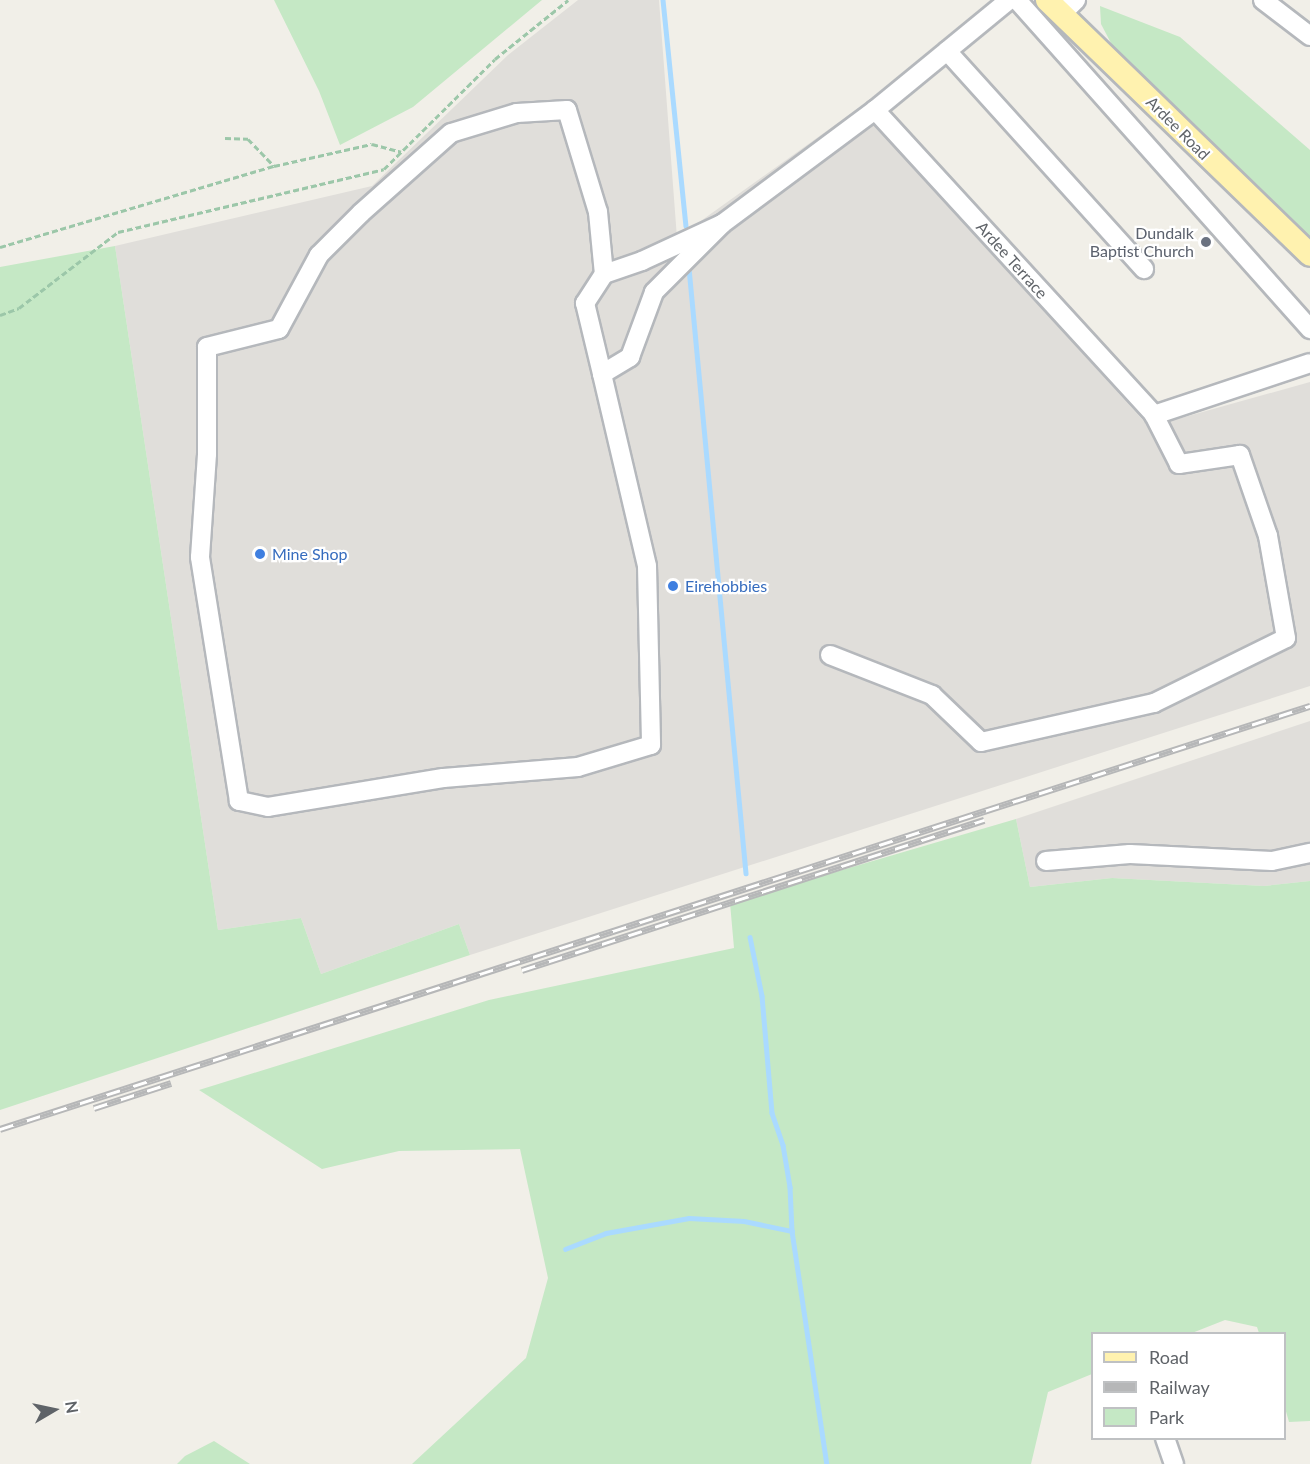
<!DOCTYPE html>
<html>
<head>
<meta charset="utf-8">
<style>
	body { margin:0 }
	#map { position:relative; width:1310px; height:1464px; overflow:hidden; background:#f1efe8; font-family:Lato,sans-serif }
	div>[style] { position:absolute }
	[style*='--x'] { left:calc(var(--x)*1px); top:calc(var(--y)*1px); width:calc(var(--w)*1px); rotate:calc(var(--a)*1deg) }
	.industrial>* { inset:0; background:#e0deda }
	.green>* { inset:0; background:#c5e8c5 }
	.stream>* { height:4.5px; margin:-2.25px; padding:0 2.25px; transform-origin:2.25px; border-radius:2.25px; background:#aadaff }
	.path>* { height:3px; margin-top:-1.5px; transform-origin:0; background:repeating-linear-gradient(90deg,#9cc7a9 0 6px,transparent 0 9px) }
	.roads { filter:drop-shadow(2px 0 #b5b8bc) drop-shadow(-2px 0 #b5b8bc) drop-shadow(0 2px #b5b8bc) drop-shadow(0 -2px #b5b8bc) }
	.minor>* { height:18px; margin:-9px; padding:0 9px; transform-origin:9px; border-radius:9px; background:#fff }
	.major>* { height:22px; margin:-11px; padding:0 11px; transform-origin:11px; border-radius:11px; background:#fff2af }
	.rail>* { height:7px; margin-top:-3.5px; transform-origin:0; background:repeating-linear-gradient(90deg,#fff 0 14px,#b6b7b8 0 28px); box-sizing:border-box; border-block:2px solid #b6b7b8 }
	.dots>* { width:16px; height:16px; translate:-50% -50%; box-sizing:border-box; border:3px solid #fff; border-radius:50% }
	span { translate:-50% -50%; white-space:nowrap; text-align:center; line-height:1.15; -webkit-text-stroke:4.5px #fff; paint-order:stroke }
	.street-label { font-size:16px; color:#5f6368 }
	.worship-label { font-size:16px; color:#5b616d }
	.right { translate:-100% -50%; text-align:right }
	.shop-label { font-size:16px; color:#366cbe }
	.left { translate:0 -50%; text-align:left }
	.legend { position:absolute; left:1091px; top:1332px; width:195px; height:108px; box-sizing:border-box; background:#fff; border:2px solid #bfc1c3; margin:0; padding:8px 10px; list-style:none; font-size:18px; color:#5f6368 }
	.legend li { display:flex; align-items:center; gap:12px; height:30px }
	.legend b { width:30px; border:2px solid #bfc1c3 }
	.north { position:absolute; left:24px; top:1380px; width:60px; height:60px; -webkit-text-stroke:4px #fff; paint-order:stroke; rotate:81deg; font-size:16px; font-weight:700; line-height:24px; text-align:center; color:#5f6368 }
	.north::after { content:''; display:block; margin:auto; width:21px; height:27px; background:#5f6368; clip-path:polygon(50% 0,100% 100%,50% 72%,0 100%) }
</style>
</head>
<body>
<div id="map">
	<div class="industrial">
		<i style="clip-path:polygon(578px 0,659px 0,677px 238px,860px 107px,1149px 427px,1310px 382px,1310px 686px,470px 955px,459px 924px,321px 974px,301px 918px,218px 930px,115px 246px,372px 186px,508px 55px)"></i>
		<i style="clip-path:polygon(1310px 721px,1310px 881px,1264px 886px,1112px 878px,1030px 887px,1016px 819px)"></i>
	</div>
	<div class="green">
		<i style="clip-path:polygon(274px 0,542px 0,413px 107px,340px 145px,319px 91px)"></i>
		<i style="clip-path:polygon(1100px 6px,1180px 37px,1310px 150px,1310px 240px,1112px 45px,1101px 24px)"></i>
		<i style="clip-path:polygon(115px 246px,218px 930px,301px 918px,321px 974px,459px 924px,470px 955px,0 1110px,0 267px)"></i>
		<i style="clip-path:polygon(1016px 819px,1030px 887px,1112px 878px,1264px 886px,1310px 881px,1310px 1421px,1289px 1422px,1285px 1408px,1284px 1334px,1259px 1333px,1257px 1327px,1225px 1320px,1192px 1333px,1092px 1334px,1092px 1374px,1048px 1392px,1031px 1464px,412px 1464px,526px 1358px,548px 1278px,520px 1149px,399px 1151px,322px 1169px,199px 1090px,489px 1000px,734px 948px,730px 903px)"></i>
		<i style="clip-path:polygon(214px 1441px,250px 1464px,177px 1464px,185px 1456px)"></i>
	</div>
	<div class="stream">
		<i style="--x:663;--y:0;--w:227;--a:84.2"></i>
		<i style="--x:689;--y:268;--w:608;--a:84.62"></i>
		<i style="--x:750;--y:937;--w:60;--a:78.5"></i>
		<i style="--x:762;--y:996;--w:117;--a:85.1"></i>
		<i style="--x:772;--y:1113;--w:34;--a:71"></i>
		<i style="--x:783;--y:1145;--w:43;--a:80.5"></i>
		<i style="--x:790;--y:1187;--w:44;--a:87.4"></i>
		<i style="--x:792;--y:1231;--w:236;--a:81.5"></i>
		<i style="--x:565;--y:1249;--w:44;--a:-21.3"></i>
		<i style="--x:606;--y:1233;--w:84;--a:-10.2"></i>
		<i style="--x:689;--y:1218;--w:55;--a:3.1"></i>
		<i style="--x:744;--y:1221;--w:49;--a:11.8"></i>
	</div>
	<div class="path">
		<i style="--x:225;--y:138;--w:23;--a:2"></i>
		<i style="--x:248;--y:139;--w:37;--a:46"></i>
		<i style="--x:0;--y:247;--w:286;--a:-16.5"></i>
		<i style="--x:274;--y:166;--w:100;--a:-12.7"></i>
		<i style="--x:372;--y:144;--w:30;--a:15"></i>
		<i style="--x:0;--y:315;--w:20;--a:-20"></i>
		<i style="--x:19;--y:308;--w:125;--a:-37.5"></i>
		<i style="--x:118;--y:232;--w:273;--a:-13.3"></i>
		<i style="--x:384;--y:169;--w:156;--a:-44.7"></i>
		<i style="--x:495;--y:59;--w:94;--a:-38.9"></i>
	</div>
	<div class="roads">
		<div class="minor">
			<i style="--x:1009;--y:0;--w:173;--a:140.6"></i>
			<i style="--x:875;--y:110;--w:413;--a:47.5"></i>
			<i style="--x:1154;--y:415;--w:164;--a:-18.4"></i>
			<i style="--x:1017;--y:0;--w:441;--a:48.3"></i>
			<i style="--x:1263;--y:0;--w:59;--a:37.5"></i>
			<i style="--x:1062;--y:14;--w:20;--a:-45"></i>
			<i style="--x:947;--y:51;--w:294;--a:47.9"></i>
			<i style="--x:722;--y:224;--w:88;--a:155.2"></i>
			<i style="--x:642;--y:261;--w:40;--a:161.1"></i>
			<i style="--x:604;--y:274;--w:35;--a:123"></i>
			<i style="--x:585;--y:303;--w:73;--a:76.5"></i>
			<i style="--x:602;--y:374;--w:33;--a:-31"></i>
			<i style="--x:630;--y:357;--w:69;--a:-69.7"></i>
			<i style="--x:654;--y:292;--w:96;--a:-45"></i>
			<i style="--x:722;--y:224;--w:191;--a:-36.7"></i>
			<i style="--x:602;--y:374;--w:197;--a:76.8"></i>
			<i style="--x:647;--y:566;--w:179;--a:88.7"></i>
			<i style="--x:651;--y:745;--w:76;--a:163.2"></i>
			<i style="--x:578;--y:767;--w:135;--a:175.3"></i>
			<i style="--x:443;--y:778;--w:177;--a:170.6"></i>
			<i style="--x:268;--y:807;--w:30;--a:-168"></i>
			<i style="--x:239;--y:801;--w:247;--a:-99.1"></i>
			<i style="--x:200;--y:557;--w:103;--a:-86.1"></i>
			<i style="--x:207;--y:454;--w:107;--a:-90"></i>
			<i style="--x:207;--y:347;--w:74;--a:-14"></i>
			<i style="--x:279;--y:329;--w:84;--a:-61.6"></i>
			<i style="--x:319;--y:255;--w:59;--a:-45"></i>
			<i style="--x:361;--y:213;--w:120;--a:-41.6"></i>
			<i style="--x:451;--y:133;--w:69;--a:-16.9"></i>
			<i style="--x:517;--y:113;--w:50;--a:-3.4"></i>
			<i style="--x:567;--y:110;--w:107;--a:73.1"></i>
			<i style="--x:598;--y:212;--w:62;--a:84.5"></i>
			<i style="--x:830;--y:655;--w:110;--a:21.4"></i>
			<i style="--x:932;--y:695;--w:68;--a:43.8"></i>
			<i style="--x:981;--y:742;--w:177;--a:-12.7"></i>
			<i style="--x:1154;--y:703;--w:147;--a:-26.2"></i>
			<i style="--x:1286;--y:638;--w:104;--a:-100"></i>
			<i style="--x:1268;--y:536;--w:86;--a:-109.1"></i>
			<i style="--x:1240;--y:455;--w:62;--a:171.6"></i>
			<i style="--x:1179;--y:464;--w:55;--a:-117"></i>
			<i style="--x:1046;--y:861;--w:84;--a:-4.8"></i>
			<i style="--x:1130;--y:854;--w:142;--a:2.8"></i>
			<i style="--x:1272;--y:861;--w:39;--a:-12"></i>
			<i style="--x:1165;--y:1438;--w:28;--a:71"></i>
		</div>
		<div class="major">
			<i style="--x:1047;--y:0;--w:366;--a:44.1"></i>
		</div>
	</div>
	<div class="rail">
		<i style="--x:522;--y:970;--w:486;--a:-18"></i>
		<i style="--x:94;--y:1108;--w:81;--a:-18"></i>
		<i style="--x:0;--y:1129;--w:1377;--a:-17.9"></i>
	</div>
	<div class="dots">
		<i style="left:1206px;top:242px;background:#6b7280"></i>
		<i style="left:260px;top:554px;background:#3f7fe0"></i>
		<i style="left:673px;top:586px;background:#3f7fe0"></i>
	</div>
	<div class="street-label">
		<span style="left:1178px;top:128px;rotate:45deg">Ardee Road</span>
		<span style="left:1012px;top:260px;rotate:48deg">Ardee Terrace</span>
	</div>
	<div class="worship-label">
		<span class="right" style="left:1194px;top:242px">Dundalk<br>Baptist Church</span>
	</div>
	<div class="shop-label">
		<span class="left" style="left:272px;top:554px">Mine Shop</span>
		<span class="left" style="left:685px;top:586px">Eirehobbies</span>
	</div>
	<ul class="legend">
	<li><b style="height:8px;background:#fff2af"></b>Road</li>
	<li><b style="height:8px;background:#b6b7b8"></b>Railway</li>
	<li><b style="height:16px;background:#c5e8c5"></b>Park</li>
	</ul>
	<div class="north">N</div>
</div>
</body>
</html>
